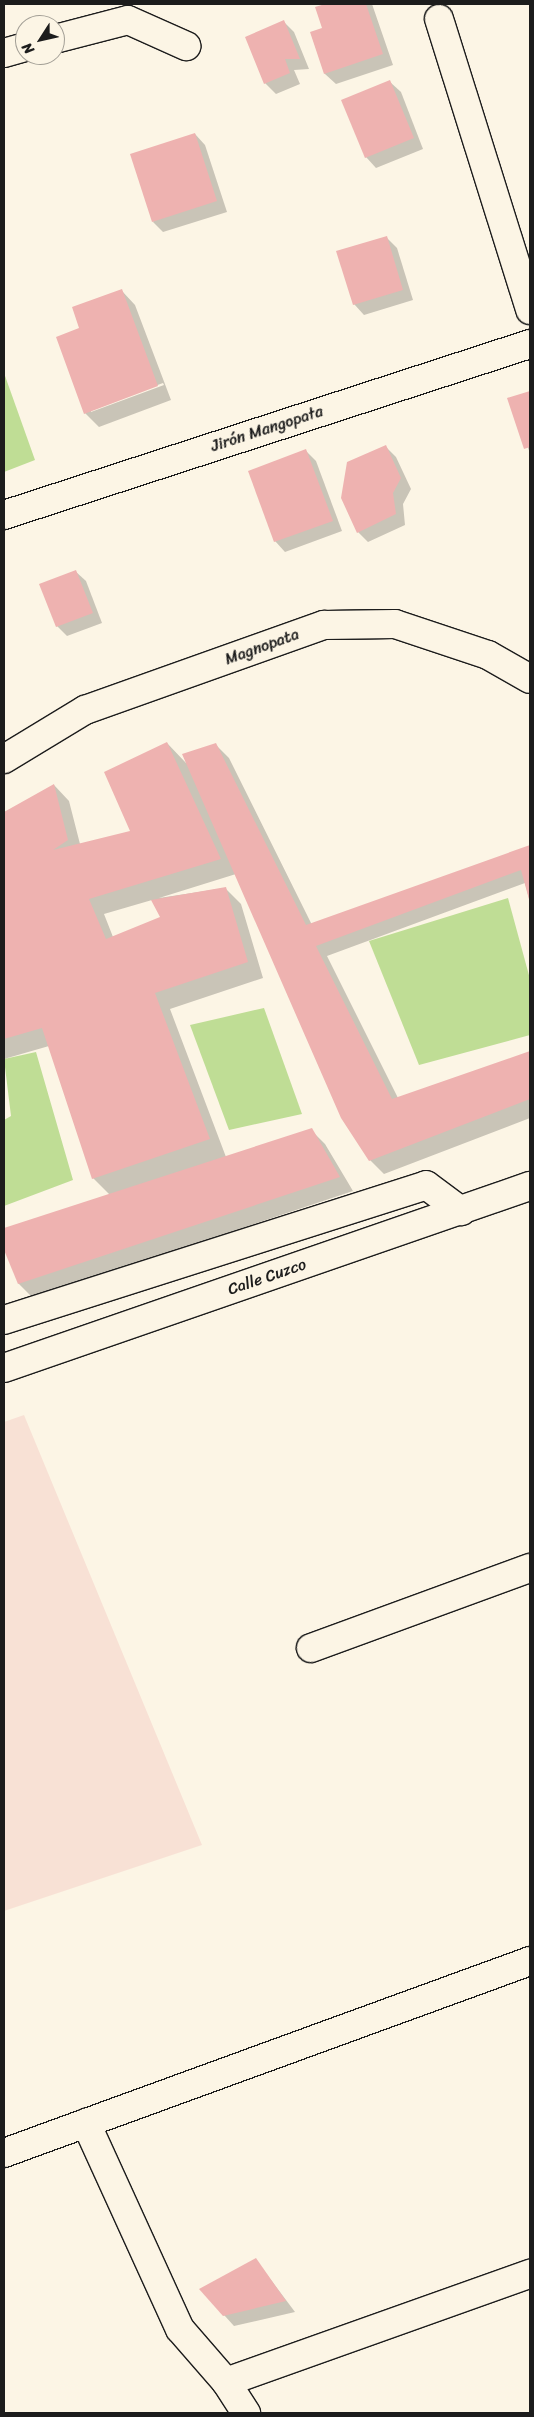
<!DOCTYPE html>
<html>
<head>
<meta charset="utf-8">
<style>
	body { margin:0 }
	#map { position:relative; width:534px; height:2417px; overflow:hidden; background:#fcf5e5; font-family:Sriracha,sans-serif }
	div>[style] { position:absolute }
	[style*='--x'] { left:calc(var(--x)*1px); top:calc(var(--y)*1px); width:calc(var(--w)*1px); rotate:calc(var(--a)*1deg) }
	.built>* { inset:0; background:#f8e1d5 }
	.green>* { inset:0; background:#bfdd95 }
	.shadow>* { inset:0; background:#0003 }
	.building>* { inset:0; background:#eeb2b0 }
	.roads { filter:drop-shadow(1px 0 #1c1c1c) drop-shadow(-1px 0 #1c1c1c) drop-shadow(0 1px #1c1c1c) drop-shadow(0 -1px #1c1c1c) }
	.minor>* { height:28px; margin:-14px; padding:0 14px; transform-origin:14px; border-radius:14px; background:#fcf5e5 }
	span { translate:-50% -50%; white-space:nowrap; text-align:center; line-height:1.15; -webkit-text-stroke:4px #fcf5e5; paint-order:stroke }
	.street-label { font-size:16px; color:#1c1c1c }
	.frame { position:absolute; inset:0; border:5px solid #1c1c1c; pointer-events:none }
	.north { position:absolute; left:15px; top:15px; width:50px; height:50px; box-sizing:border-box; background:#fcf5e5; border:1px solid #a29e95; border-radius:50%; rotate:235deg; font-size:14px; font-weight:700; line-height:20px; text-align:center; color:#1c1c1c }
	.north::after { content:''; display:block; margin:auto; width:18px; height:22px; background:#1c1c1c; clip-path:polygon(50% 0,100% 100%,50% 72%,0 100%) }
</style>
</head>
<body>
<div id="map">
	<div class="built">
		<i style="clip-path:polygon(24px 1415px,202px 1845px,4px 1911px,4px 1422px)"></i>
	</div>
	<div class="green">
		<i style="clip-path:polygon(4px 373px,35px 460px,4px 472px)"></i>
		<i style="clip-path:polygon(508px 898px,530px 979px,530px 1035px,419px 1065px,369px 941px)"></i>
		<i style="clip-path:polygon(264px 1008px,302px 1114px,229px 1130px,190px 1025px)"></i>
		<i style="clip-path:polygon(36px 1052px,73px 1180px,4px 1206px,4px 1120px,11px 1116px,4px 1059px)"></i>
	</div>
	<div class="shadow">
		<i style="clip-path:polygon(329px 4px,372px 4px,393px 65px,336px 84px,325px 74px,311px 33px,323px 29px,317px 8px)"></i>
		<i style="clip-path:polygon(284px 22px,294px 32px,309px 69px,294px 70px,300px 84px,276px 94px,265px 83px)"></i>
		<i style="clip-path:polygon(390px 82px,401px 92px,423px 149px,376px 168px,366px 157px)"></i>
		<i style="clip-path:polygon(195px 134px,205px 145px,227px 212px,163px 232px,153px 222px)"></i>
		<i style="clip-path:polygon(386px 237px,397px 248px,413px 300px,364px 315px,354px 304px)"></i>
		<i style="clip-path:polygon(evenodd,122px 291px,135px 305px,171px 400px,99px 427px,85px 413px,81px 329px,122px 291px,163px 383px,164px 385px,91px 412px,91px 410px,163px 383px)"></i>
		<i style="clip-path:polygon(530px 392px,530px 453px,509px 399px)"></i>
		<i style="clip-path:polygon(386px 447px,396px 457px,411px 489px,403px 504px,405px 525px,368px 542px,358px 532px)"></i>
		<i style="clip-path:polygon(306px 451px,316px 461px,342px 531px,285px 552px,275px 541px)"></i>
		<i style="clip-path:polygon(75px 571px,86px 581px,102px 623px,67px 636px,57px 626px)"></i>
		<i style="clip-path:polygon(evenodd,167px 743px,186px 763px,215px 744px,229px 758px,312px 925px,530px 846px,530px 902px,525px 883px,327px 956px,398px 1098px,530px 1053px,530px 1118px,384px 1174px,370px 1160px,236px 874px,159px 898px,225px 888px,241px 904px,263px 978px,170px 1009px,226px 1157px,311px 1130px,325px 1144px,353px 1191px,33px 1298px,19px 1284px,4px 1247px,4px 1229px,110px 1195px,93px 1178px,49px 1046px,4px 1059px,4px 813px,54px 785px,69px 801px,80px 844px,132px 832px,167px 743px,152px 900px,162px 918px,113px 937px,104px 914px,152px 900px)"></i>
		<i style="clip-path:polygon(256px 2260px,295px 2312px,234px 2326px,224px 2315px)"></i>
	</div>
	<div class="building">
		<i style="clip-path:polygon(325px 4px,366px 4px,383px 54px,324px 74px,310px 32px,322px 28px,315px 7px)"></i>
		<i style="clip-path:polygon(284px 20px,300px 59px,285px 59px,290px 73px,264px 84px,245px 37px)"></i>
		<i style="clip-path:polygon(390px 80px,414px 138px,365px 158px,341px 100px)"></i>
		<i style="clip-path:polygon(195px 133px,217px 201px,152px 222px,130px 154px)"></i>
		<i style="clip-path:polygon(387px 236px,403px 290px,353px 305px,336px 251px)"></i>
		<i style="clip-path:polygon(122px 289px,158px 386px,84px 414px,56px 337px,79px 328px,72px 307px)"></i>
		<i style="clip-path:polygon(530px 391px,530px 447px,524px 449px,507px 398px)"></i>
		<i style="clip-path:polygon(386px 445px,401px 478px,393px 493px,396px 514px,357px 533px,341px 498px,347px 462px)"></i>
		<i style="clip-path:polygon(306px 449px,333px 521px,274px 542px,248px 471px)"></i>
		<i style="clip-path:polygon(76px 570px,93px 613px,56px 627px,39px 584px)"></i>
		<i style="clip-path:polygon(167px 742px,221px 859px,89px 899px,106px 939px,160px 917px,151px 900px,226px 887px,248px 962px,155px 993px,210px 1139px,92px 1179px,42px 1028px,4px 1039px,4px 812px,54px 784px,68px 840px,53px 850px,130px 831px,104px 772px)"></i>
		<i style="clip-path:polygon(216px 743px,306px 925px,530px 845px,530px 903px,521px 870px,316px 946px,392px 1099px,530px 1051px,530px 1099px,369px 1161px,341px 1118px,182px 754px)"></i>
		<i style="clip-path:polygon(312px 1128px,340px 1177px,18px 1284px,4px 1250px,4px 1228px)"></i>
		<i style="clip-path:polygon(256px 2258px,286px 2301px,223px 2316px,199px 2289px)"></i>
	</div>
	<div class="roads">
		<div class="minor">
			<i style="--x:439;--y:19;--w:305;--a:72.6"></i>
			<i style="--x:55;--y:39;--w:75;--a:-14.6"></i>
			<i style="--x:128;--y:20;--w:64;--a:24.1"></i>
			<i style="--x:4;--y:53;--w:22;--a:-16"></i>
			<i style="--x:4;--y:515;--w:553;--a:-18.01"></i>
			<i style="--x:4;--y:759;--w:95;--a:-31.2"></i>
			<i style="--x:85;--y:710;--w:254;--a:-19.6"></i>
			<i style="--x:324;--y:625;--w:71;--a:-0.8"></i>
			<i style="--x:395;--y:624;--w:98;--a:18.4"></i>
			<i style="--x:488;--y:655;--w:48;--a:29.7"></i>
			<i style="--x:4;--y:1320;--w:443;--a:-17.7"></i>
			<i style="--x:426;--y:1185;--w:44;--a:36.6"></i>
			<i style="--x:4;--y:1368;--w:557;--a:-19.09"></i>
			<i style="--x:311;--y:1648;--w:233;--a:-20.1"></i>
			<i style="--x:86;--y:2123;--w:226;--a:65.5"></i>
			<i style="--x:180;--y:2329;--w:70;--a:49"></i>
			<i style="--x:226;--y:2382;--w:37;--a:57"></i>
			<i style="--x:4;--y:2153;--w:560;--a:-20.05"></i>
			<i style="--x:226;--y:2382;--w:323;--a:-19.6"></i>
		</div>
	</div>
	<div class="street-label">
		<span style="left:267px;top:429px;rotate:-18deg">Jirón Mangopata</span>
		<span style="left:262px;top:647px;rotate:-20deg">Magnopata</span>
		<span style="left:267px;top:1277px;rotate:-19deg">Calle Cuzco</span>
	</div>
	<div class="frame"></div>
	<div class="north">N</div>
</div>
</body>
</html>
